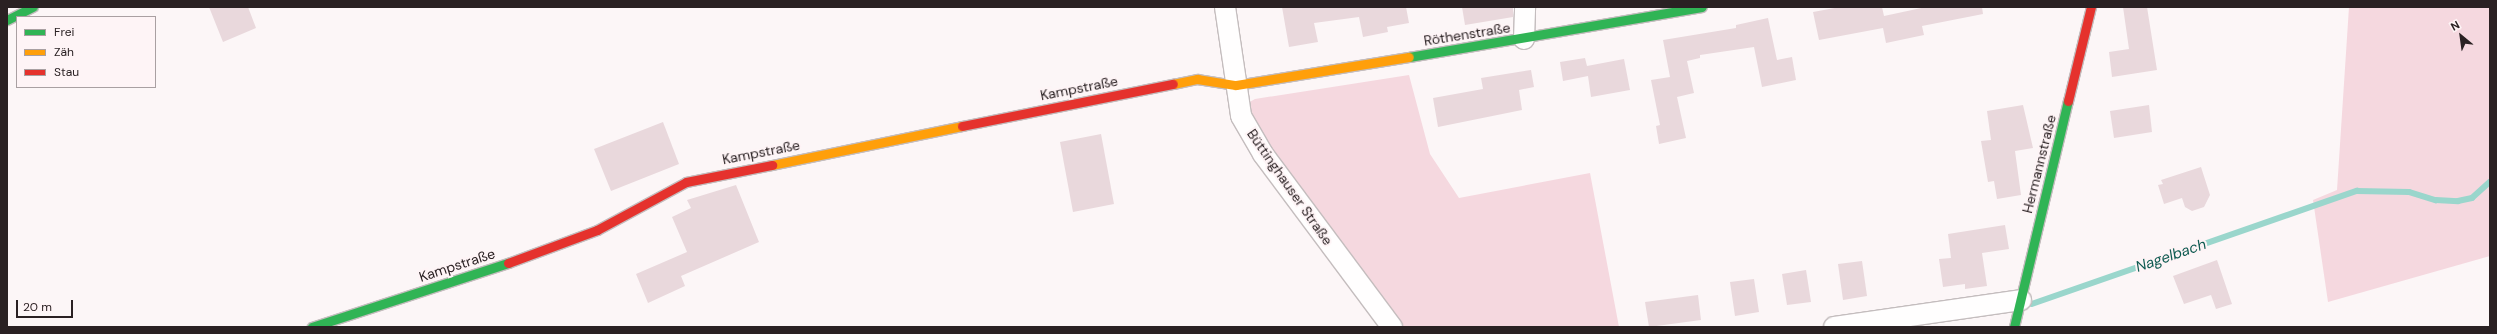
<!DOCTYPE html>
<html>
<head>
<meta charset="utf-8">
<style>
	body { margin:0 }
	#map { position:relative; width:2497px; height:334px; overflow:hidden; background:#fcf6f7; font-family:"DM Sans",sans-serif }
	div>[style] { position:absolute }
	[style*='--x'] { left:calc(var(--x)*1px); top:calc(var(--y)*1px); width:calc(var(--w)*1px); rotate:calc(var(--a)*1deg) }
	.green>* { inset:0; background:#f5d8df }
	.stream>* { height:5.5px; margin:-2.75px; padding:0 2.75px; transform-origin:2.75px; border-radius:2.75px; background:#9ad6cc }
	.building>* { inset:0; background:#e9d8dc }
	.roads { filter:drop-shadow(1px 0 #c4bdbe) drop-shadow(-1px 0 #c4bdbe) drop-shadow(0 1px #c4bdbe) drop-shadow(0 -1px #c4bdbe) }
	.street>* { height:20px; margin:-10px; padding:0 10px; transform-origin:10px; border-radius:10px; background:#fffefe }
	.fast>* { height:9px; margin:-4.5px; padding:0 4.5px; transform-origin:4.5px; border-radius:4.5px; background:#30b455 }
	.slow>* { height:9px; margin:-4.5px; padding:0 4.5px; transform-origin:4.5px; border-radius:4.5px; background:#ff9f0a }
	.jam>* { height:9px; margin:-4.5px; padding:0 4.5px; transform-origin:4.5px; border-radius:4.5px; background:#e5322d }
	span { translate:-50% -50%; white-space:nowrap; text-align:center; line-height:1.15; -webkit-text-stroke:4px #fef4f6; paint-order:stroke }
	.street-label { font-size:14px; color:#2a2123 }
	.water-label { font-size:15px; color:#0f5b51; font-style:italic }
	.frame { position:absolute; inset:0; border:8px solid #2a2123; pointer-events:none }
	.legend { position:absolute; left:16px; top:16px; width:140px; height:72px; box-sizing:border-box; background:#fef4f6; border:1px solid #a9a0a2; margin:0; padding:5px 7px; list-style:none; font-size:12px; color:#2a2123 }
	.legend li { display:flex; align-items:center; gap:8px; height:20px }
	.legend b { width:20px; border:1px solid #a9a0a2 }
	.north { position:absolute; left:2441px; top:16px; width:40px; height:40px; -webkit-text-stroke:3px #fef4f6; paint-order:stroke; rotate:331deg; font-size:11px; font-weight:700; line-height:16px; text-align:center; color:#2a2123 }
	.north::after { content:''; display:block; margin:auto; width:14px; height:18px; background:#2a2123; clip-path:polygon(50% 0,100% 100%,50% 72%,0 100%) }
	.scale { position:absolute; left:16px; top:300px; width:57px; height:18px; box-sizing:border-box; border:2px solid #2a2123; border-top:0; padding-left:5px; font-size:12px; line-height:14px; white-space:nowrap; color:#2a2123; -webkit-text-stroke:3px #fef4f6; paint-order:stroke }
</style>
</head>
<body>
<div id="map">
	<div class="green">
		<i style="clip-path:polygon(2349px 7px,2490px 7px,2490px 256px,2328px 302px,2313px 200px,2337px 190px)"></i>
		<i style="clip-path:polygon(1409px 75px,1430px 154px,1459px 198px,1590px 173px,1619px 327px,1401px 327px,1254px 130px,1246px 104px,1255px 99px)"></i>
	</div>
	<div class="stream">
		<i style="--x:2032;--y:304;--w:344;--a:-19.2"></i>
		<i style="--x:2357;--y:191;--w:52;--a:1.1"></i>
		<i style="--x:2409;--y:192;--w:28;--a:17"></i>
		<i style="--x:2436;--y:200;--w:22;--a:3"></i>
		<i style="--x:2458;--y:201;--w:14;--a:-12"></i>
		<i style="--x:2472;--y:198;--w:24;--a:-42"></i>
	</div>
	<div class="building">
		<i style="clip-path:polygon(209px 7px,248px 7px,256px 28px,223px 42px)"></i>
		<i style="clip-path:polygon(1282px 7px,1406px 7px,1409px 23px,1387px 27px,1388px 32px,1363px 37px,1359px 17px,1314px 23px,1318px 42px,1289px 47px)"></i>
		<i style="clip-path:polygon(1462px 7px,1513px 7px,1513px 17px,1465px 25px)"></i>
		<i style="clip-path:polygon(1840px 7px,1882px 7px,1884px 16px,1926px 7px,1982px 7px,1983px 14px,1922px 26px,1924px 35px,1886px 43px,1883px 28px,1819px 40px,1813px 12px)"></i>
		<i style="clip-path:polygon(2123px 7px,2147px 7px,2157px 70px,2112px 77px,2109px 52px,2129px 49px)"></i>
		<i style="clip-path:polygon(1768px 18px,1777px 60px,1792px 57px,1796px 80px,1762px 87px,1754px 47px,1700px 55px,1700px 58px,1687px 61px,1694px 93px,1677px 97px,1686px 138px,1659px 144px,1656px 126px,1660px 125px,1651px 80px,1670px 77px,1663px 40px,1736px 28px,1736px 25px)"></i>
		<i style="clip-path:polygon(1585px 58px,1587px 66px,1624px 59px,1630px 90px,1591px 97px,1588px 76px,1563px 81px,1560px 62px)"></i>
		<i style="clip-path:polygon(1531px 70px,1534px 87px,1519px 90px,1522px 110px,1438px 127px,1433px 98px,1483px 89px,1481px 78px)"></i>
		<i style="clip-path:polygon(2023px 105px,2033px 148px,2015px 151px,2021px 195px,1997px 199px,1994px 181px,1988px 182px,1981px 141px,1991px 140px,1987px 111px)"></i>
		<i style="clip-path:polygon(2149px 105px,2152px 132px,2114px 138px,2110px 111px)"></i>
		<i style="clip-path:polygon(663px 122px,679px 164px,611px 191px,594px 149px)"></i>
		<i style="clip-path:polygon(1101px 134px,1114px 204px,1073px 212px,1060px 142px)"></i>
		<i style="clip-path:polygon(2201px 167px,2210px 195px,2204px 207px,2192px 211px,2185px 207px,2182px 198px,2164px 204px,2158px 185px,2163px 184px,2161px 180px)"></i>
		<i style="clip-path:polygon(736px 185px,759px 242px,681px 276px,685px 286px,648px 303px,636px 274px,687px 252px,672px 217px,691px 208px,687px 200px)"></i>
		<i style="clip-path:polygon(2005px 225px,2009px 249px,1982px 253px,1987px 286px,1965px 289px,1965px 284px,1943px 287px,1939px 259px,1951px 258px,1948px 234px)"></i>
		<i style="clip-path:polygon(2217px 260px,2232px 304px,2216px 309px,2211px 295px,2184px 304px,2173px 276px)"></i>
		<i style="clip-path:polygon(1862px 261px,1867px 296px,1843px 300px,1838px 264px)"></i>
		<i style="clip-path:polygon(1806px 270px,1811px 302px,1787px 305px,1782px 274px)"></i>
		<i style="clip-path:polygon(1754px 279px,1759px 312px,1735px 316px,1730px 282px)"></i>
		<i style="clip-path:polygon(1698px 295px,1701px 320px,1649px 327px,1645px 302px)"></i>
	</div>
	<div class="roads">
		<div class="street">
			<i style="--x:1225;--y:7;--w:110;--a:81.6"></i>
			<i style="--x:1241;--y:116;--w:44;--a:59.9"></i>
			<i style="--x:1263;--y:154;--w:216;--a:53.3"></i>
			<i style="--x:1524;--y:39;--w:32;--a:-88"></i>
			<i style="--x:1834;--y:327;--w:189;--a:-8.2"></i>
		</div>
		<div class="fast">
			<i style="--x:7;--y:20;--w:29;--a:-27"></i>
			<i style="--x:1409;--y:57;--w:297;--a:-9.7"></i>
			<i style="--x:312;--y:327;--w:206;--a:-18.1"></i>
			<i style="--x:2014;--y:327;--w:232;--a:-76.6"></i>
		</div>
		<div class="slow">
			<i style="--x:1173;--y:84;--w:25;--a:-12"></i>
			<i style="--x:1197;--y:79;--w:39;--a:9"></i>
			<i style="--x:1236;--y:85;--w:175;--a:-9.2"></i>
			<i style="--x:772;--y:165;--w:194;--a:-11.6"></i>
		</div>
		<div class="jam">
			<i style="--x:2068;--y:101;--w:97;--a:-76.3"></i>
			<i style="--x:962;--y:126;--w:215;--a:-11.3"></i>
			<i style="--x:508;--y:263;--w:95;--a:-20.3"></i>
			<i style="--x:597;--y:230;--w:101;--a:-28.3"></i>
			<i style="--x:686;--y:182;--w:88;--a:-11.2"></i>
		</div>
	</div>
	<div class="street-label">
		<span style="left:1467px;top:34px;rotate:-9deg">Röthenstraße</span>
		<span style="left:1079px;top:88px;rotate:-11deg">Kampstraße</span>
		<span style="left:761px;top:152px;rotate:-11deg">Kampstraße</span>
		<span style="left:2039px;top:164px;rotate:-76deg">Hermannstraße</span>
		<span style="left:1290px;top:187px;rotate:55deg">Büttinghauser Straße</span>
		<span style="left:457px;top:265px;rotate:-18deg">Kampstraße</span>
	</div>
	<div class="water-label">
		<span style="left:2171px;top:256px;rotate:-19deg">Nagelbach</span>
	</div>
	<div class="frame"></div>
	<ul class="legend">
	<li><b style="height:5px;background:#30b455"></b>Frei</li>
	<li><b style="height:5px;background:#ff9f0a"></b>Zäh</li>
	<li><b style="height:5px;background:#e5322d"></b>Stau</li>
	</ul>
	<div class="north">N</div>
	<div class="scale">20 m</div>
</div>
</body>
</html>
